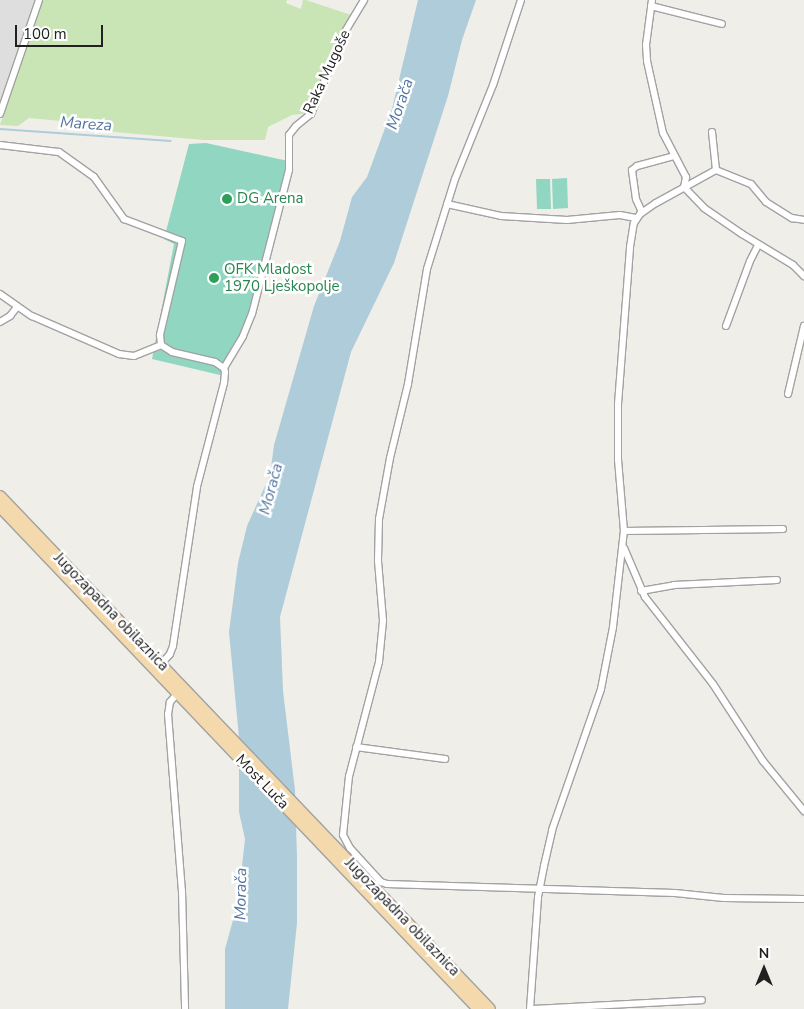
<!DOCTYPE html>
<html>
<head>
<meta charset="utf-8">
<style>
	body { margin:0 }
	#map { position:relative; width:804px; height:1009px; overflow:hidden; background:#f0eee9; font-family:"Nunito Sans",sans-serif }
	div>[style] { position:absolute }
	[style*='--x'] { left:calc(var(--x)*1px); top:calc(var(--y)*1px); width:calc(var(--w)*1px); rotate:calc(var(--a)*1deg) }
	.residential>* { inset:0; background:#dfdede }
	.grass>* { inset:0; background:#c9e4b5 }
	.pitch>* { inset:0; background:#90d6c0 }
	.water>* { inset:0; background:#aeccd9 }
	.stream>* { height:2px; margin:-1px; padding:0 1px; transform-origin:1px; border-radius:1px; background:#aeccd9 }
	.roads { filter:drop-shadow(1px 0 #a2a2a2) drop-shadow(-1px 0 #a2a2a2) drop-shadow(0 1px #a2a2a2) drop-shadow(0 -1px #a2a2a2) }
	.minor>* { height:6px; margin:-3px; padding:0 3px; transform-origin:3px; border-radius:3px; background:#fff }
	.primary>* { height:10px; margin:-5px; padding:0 5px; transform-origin:5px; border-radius:5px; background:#f3d9ac }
	.dots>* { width:14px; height:14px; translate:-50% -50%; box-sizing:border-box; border:2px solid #fff; border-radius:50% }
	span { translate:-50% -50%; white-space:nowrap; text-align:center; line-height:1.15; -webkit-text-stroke:5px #fff; paint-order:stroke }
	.street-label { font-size:15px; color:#212121 }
	.leisure-label { font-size:15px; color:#27864d }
	.left { translate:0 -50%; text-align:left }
	.water-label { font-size:16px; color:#5474a0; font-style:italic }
	.north { position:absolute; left:739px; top:944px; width:50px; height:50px; -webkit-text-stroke:4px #fff; paint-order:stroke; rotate:0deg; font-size:14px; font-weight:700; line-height:20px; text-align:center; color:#212121 }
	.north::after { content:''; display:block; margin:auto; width:18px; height:22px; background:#212121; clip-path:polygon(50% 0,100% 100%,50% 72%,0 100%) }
	.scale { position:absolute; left:15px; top:25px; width:88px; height:22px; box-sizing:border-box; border:2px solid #212121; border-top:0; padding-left:6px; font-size:15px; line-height:18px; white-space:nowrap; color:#212121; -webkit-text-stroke:4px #fff; paint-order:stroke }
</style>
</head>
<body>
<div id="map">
	<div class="residential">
		<i style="clip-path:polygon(0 0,35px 0,36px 3px,0 106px)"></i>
	</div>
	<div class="grass">
		<i style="clip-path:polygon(42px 0,287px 0,286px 3px,301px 9px,303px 0,306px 0,354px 16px,311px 113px,292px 115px,268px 127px,265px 140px,204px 140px,114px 132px,93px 124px,29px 118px,18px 126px,0 125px)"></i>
	</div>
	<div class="pitch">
		<i style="clip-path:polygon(206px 143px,288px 161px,251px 311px,220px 375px,152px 359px,174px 244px,164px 239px,189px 144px)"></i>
		<i style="clip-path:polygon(567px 178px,568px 208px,553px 209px,552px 179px)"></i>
		<i style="clip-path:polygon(536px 179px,550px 179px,551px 209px,537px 209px)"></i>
	</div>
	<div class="water">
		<i style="clip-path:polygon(418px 0,476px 0,462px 40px,448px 96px,394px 263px,351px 352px,280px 617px,283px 691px,295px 790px,297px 858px,297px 923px,288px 1009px,225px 1009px,225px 949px,238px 902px,245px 839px,239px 812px,239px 738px,229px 632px,238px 563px,247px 526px,270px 475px,274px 445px,314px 306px,340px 241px,352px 197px,367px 177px,392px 109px)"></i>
	</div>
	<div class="stream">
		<i style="--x:0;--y:129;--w:171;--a:4"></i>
	</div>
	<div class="roads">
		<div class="minor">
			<i style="--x:521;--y:0;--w:89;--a:108.2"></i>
			<i style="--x:493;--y:85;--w:101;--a:112"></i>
			<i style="--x:455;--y:179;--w:94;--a:107.3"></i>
			<i style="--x:427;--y:269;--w:117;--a:99.4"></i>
			<i style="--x:408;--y:384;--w:76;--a:103.7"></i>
			<i style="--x:390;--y:458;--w:62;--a:100.2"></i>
			<i style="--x:379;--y:519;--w:42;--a:91.4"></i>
			<i style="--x:378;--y:561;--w:60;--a:85.2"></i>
			<i style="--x:383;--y:621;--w:41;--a:95.6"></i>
			<i style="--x:379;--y:662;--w:118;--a:104.7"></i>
			<i style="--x:349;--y:776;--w:59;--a:95.8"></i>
			<i style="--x:343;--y:835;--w:15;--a:62"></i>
			<i style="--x:350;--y:848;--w:46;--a:47.6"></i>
			<i style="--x:381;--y:882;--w:6;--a:18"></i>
			<i style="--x:387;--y:884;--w:288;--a:1.8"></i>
			<i style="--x:675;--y:893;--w:49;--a:5.8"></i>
			<i style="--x:724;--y:898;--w:80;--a:0.7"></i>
			<i style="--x:652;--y:0;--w:45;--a:97.6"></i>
			<i style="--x:646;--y:45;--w:16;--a:86"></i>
			<i style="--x:647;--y:61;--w:74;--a:77.5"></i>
			<i style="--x:663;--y:133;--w:50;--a:62.4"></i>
			<i style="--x:686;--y:177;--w:10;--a:101"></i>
			<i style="--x:651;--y:6;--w:73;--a:14.2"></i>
			<i style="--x:0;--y:114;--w:120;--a:-71.1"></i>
			<i style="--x:712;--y:132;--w:38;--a:84"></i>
			<i style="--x:0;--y:145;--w:59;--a:6.8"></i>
			<i style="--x:59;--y:152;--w:43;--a:35.5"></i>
			<i style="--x:94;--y:177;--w:52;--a:54.5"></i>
			<i style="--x:124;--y:219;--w:62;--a:20.8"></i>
			<i style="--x:182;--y:241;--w:97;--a:103.2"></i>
			<i style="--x:160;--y:335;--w:10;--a:84"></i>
			<i style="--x:161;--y:345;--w:13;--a:32"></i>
			<i style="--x:172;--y:352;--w:44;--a:13.1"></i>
			<i style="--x:215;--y:362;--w:11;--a:34"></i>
			<i style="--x:224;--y:368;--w:4;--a:76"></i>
			<i style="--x:225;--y:372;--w:11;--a:95"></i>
			<i style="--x:224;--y:383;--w:107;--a:104.6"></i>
			<i style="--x:197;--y:487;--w:161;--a:98.6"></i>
			<i style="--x:173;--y:646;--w:9;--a:111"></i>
			<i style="--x:170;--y:654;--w:13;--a:132"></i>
			<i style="--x:684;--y:187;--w:29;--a:46"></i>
			<i style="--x:704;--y:208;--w:46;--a:34.4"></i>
			<i style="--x:742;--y:234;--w:60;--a:31.3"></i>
			<i style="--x:793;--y:265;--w:16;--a:45"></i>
			<i style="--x:447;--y:204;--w:55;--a:12.5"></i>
			<i style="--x:501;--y:216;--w:66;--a:3.5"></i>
			<i style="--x:567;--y:220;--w:53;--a:-5.4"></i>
			<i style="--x:620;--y:215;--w:16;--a:11"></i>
			<i style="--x:642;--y:212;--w:14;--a:-115"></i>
			<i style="--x:636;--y:199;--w:29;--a:-98"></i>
			<i style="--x:632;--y:170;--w:6;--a:-39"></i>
			<i style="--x:637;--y:166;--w:38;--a:-15"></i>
			<i style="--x:0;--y:294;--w:39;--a:35"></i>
			<i style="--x:32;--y:316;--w:95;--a:23.6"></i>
			<i style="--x:119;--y:354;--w:15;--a:8"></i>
			<i style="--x:134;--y:356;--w:29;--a:-22"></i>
			<i style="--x:0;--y:322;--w:12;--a:-31"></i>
			<i style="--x:10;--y:316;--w:11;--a:-52"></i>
			<i style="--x:726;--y:326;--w:69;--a:-69.7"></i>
			<i style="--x:750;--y:261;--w:18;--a:-63"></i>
			<i style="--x:224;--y:368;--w:37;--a:-59"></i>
			<i style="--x:243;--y:336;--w:24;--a:-68"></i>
			<i style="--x:252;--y:314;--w:149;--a:-75.6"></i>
			<i style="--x:289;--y:170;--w:35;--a:-90"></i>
			<i style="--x:289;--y:135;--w:11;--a:-52"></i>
			<i style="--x:296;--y:126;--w:19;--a:-39"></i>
			<i style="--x:311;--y:114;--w:85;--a:-67.9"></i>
			<i style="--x:343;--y:35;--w:41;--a:-59"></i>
			<i style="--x:788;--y:394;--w:70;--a:-76.8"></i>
			<i style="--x:624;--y:531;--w:159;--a:-0.7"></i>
			<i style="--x:624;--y:548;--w:53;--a:66.8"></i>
			<i style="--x:645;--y:597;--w:110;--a:52"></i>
			<i style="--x:713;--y:684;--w:92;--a:57"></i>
			<i style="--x:763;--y:761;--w:65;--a:50.6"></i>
			<i style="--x:641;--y:591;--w:34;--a:-10"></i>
			<i style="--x:674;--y:585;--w:103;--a:-2.8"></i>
			<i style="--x:177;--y:694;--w:11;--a:131"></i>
			<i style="--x:170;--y:702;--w:12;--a:99"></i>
			<i style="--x:168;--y:714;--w:178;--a:85.5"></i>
			<i style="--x:182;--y:891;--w:118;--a:88.5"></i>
			<i style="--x:356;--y:747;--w:90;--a:7.7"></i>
			<i style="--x:530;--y:1009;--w:112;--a:-85.9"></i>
			<i style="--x:538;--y:897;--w:32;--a:-79"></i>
			<i style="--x:544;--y:866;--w:37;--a:-77"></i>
			<i style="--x:552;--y:830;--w:149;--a:-70.8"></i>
			<i style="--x:601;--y:689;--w:63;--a:-79"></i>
			<i style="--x:613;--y:627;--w:97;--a:-83.5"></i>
			<i style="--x:624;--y:531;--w:71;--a:-94.8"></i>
			<i style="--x:618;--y:460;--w:56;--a:-90"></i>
			<i style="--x:618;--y:404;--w:157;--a:-85.6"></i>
			<i style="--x:630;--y:247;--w:24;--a:-81"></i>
			<i style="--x:634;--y:223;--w:11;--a:-56"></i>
			<i style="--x:640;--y:214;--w:19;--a:-35"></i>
			<i style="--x:656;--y:203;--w:68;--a:-28.8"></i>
			<i style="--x:716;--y:170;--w:38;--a:22"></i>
			<i style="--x:751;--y:184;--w:23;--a:50"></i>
			<i style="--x:766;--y:202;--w:31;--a:32"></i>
			<i style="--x:792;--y:218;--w:12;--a:9"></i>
			<i style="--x:531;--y:1009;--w:171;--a:-3"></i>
		</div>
		<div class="primary">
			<i style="--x:0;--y:496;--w:709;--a:46.31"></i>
			<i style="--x:0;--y:507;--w:693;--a:46.4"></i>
		</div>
	</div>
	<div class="dots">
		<i style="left:227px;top:199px;background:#2e9e5b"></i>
		<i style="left:214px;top:278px;background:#2e9e5b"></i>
	</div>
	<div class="street-label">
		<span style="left:327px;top:72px;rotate:-65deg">Raka Mugoše</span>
		<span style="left:111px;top:612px;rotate:46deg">Jugozapadna obilaznica</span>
		<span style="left:262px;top:782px;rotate:46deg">Most Luča</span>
		<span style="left:402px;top:917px;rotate:46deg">Jugozapadna obilaznica</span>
	</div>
	<div class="leisure-label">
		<span class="left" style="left:237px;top:199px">DG Arena</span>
		<span class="left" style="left:224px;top:278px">OFK Mladost<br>1970 Lješkopolje</span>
	</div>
	<div class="water-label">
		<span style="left:400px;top:104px;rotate:-71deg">Morača</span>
		<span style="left:86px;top:124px;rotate:4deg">Mareza</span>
		<span style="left:271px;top:489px;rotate:-75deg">Morača</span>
		<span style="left:241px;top:894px;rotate:-89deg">Morača</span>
	</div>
	<div class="north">N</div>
	<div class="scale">100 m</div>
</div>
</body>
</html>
